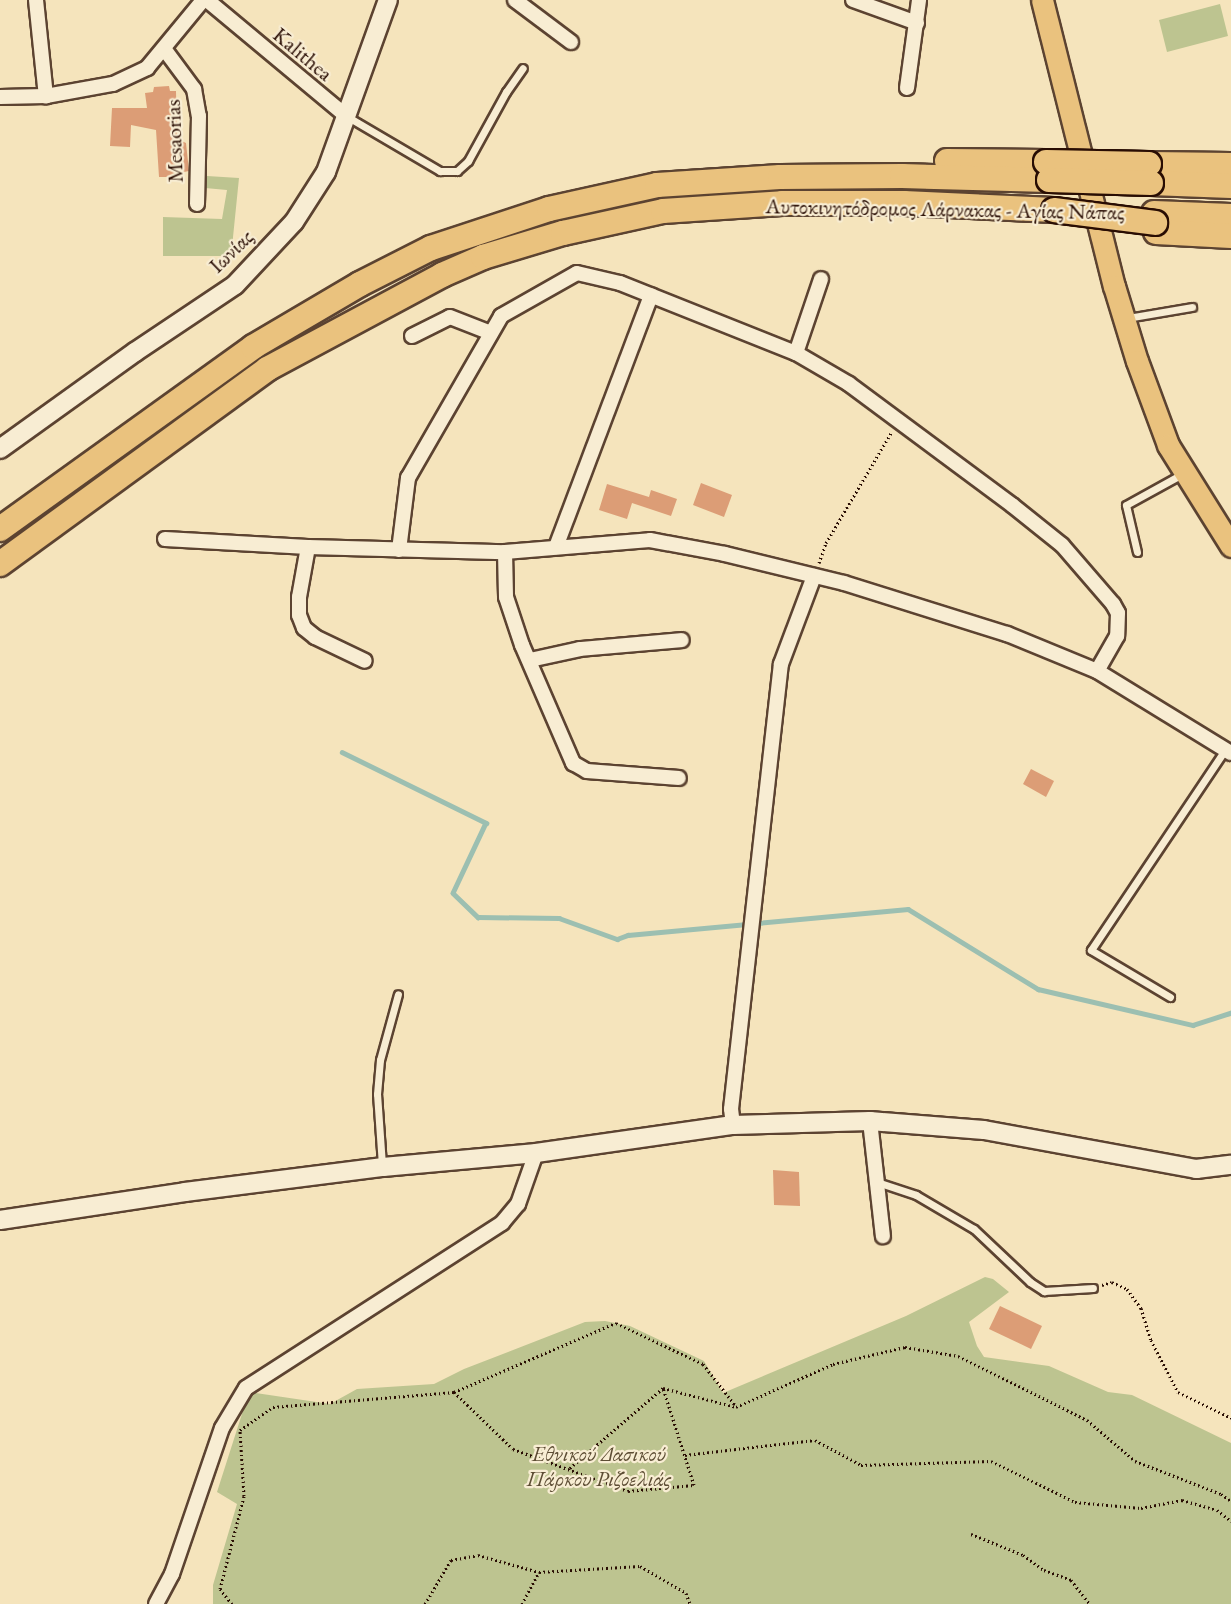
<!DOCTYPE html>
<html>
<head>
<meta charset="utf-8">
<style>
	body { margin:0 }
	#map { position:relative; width:1231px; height:1604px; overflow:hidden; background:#f5e4bc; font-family:"EB Garamond",serif }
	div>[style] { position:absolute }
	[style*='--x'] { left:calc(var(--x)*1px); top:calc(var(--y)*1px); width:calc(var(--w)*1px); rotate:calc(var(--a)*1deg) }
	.green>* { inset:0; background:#bdc490 }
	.stream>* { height:4.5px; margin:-2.25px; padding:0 2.25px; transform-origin:2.25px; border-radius:2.25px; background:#9cbfb1 }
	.building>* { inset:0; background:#dc9d76 }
	.path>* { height:3px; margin-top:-1.5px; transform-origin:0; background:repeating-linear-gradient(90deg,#290d03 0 1.5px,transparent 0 4.5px) }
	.roads { filter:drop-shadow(2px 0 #5c4331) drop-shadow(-2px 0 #5c4331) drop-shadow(0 2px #5c4331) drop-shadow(0 -2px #5c4331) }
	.service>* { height:7px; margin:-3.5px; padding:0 3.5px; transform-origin:3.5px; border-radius:3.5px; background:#f8edd3 }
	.minor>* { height:14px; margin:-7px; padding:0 7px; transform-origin:7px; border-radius:7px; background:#f8edd3 }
	.secondary>* { height:18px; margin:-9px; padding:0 9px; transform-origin:9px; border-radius:9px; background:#f8edd3 }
	.primary>* { height:21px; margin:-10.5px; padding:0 10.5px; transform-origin:10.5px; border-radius:10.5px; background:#eac27e }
	.motorway>* { height:24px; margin:-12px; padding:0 12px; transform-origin:12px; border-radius:12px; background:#eac27e }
	.bridges { filter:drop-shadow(2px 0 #290d03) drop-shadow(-2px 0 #290d03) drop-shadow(0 2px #290d03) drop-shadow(0 -2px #290d03) }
	.motorway-bridge>* { height:24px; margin:-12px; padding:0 12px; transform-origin:12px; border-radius:12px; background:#eac27e }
	span { translate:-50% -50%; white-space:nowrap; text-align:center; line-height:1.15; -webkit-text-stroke:4.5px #f8edd3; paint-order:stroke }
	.street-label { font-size:22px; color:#290d03 }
	.park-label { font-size:22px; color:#5d4d34; font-style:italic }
</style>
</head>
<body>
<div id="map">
	<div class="green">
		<i style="clip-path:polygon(1220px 4px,1228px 36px,1167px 52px,1159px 20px)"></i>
		<i style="clip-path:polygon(207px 176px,239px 178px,232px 247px,222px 256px,163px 256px,163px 217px,222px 219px,227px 190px,205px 188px)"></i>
		<i style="clip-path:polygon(985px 1277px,993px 1279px,1009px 1292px,969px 1322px,977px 1346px,984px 1357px,1049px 1366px,1108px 1392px,1132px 1395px,1231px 1443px,1231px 1604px,213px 1604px,213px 1585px,237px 1504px,217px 1492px,249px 1392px,330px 1404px,357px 1389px,434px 1384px,464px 1369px,585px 1322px,605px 1321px,630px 1326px,704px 1361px,723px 1393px,906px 1316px)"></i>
	</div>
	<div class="stream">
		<i style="--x:342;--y:752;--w:161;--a:26.2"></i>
		<i style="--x:486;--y:823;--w:77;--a:115.2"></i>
		<i style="--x:453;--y:893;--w:35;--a:44"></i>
		<i style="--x:478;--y:917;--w:81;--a:0.7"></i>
		<i style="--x:559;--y:918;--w:62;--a:19.9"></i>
		<i style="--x:617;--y:939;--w:12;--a:-20"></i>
		<i style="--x:628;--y:935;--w:281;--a:-5.3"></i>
		<i style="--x:908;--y:909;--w:153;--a:31.6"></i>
		<i style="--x:1038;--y:989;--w:159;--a:13.1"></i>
		<i style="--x:1193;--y:1025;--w:40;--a:-18"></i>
	</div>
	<div class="building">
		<i style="clip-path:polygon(169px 86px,170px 91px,176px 91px,177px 139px,186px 143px,189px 171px,184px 172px,182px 177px,159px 177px,156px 130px,131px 125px,130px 147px,110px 146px,112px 108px,147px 108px,145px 93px,153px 92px,154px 87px)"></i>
		<i style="clip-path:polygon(701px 483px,732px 495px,724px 517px,693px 505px)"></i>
		<i style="clip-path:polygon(607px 484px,649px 497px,651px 490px,677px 499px,671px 516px,632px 503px,627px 519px,599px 510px)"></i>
		<i style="clip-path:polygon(1031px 769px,1054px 781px,1046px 797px,1023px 784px)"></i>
		<i style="clip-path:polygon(773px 1170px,799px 1172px,800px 1206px,774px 1205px)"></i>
		<i style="clip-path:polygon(1000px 1306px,1042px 1326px,1031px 1349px,989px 1329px)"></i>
	</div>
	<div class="path">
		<i style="--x:819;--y:563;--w:21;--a:-71"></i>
		<i style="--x:826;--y:543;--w:128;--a:-59.4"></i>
		<i style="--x:1102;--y:1285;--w:10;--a:-17"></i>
		<i style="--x:1112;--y:1282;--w:17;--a:25"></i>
		<i style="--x:1127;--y:1289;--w:24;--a:54"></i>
		<i style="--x:1141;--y:1308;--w:34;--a:73"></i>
		<i style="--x:1151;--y:1340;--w:59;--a:62.6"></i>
		<i style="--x:1178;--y:1392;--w:59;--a:26.1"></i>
		<i style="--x:663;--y:1388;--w:75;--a:14.6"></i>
		<i style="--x:736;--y:1407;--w:106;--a:-23.9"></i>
		<i style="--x:833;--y:1364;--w:74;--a:-13.3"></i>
		<i style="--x:905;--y:1347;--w:54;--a:9.6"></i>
		<i style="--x:958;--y:1356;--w:144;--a:26.4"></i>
		<i style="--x:1087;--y:1420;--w:63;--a:40.5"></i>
		<i style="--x:1135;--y:1461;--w:92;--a:21"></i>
		<i style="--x:1221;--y:1494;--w:12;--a:35"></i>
		<i style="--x:454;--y:1392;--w:176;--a:-23.1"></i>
		<i style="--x:616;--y:1323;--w:96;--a:25.2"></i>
		<i style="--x:703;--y:1364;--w:52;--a:52"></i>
		<i style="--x:685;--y:1455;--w:131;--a:-6.6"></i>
		<i style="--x:815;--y:1440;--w:52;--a:28.5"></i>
		<i style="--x:861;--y:1465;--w:130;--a:-1.8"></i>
		<i style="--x:991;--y:1461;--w:93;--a:26"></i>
		<i style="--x:1075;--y:1502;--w:66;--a:5.2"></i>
		<i style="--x:1141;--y:1508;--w:42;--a:-11"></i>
		<i style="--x:1182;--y:1500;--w:36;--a:16"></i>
		<i style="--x:1217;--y:1510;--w:18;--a:38"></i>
		<i style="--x:971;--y:1534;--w:56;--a:22"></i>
		<i style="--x:1023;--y:1555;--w:26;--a:36"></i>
		<i style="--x:1044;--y:1570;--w:29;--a:20"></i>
		<i style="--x:1071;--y:1580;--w:31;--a:52"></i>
		<i style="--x:232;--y:1604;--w:19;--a:-129"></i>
		<i style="--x:220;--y:1589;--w:96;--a:-75.5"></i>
		<i style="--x:244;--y:1496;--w:66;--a:-93.5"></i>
		<i style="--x:240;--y:1430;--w:40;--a:-34.9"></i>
		<i style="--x:273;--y:1407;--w:182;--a:-4.7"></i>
		<i style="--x:454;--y:1392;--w:82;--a:44"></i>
		<i style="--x:513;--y:1449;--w:122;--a:20.1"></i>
		<i style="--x:628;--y:1491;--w:66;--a:-5.2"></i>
		<i style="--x:694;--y:1485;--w:102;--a:-107.7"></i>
		<i style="--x:663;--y:1388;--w:123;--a:139.3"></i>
		<i style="--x:425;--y:1604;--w:51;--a:-59.4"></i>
		<i style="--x:451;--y:1560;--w:27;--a:-10"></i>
		<i style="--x:478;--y:1555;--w:63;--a:15.6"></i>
		<i style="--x:522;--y:1604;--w:36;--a:-62"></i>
		<i style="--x:539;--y:1572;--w:101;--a:-3.4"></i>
		<i style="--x:640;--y:1566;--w:53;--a:30.4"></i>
		<i style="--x:686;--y:1593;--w:12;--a:70"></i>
	</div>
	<div class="roads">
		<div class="service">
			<i style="--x:348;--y:117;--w:107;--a:30.4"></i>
			<i style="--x:440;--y:171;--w:17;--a:0"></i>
			<i style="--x:457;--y:171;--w:15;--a:-42"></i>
			<i style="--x:468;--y:161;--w:79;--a:-61.2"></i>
			<i style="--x:506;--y:92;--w:29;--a:-55"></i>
			<i style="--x:1127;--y:318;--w:66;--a:-9.6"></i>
			<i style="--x:1137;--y:552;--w:48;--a:-103.2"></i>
			<i style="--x:1126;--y:505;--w:66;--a:-28.9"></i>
			<i style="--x:1170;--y:997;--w:92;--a:-149.3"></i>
			<i style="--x:1091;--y:950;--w:241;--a:-56.2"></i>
			<i style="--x:382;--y:1165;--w:71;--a:-94"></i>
			<i style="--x:377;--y:1094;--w:34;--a:-85"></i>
			<i style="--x:380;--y:1060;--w:68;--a:-74.7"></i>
			<i style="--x:877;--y:1182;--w:41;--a:18.4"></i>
			<i style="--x:916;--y:1195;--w:67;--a:30.4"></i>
			<i style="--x:974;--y:1229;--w:77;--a:43.4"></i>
			<i style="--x:1030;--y:1282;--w:17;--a:33"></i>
			<i style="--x:1044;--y:1291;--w:49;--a:-3.5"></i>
		</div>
		<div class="minor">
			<i style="--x:36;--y:0;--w:97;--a:84.1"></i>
			<i style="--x:207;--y:0;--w:181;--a:39.8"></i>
			<i style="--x:515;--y:0;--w:70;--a:36.9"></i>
			<i style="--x:853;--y:0;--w:68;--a:19.8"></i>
			<i style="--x:165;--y:50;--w:49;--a:53.4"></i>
			<i style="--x:194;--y:89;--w:27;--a:80"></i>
			<i style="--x:199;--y:116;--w:88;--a:91.3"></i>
			<i style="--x:907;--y:88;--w:89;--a:-82.2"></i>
			<i style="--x:0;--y:97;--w:46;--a:-1.2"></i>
			<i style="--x:46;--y:96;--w:68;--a:-10.2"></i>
			<i style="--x:113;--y:84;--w:38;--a:-25"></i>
			<i style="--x:147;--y:68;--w:88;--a:-50.5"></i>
			<i style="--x:412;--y:336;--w:42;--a:-26.6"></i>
			<i style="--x:450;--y:317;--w:44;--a:21.3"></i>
			<i style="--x:796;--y:353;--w:78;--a:-71.3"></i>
			<i style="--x:165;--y:539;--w:143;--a:3.2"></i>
			<i style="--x:308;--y:547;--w:197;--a:1.5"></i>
			<i style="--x:505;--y:552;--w:145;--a:-4.7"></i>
			<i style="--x:650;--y:540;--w:76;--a:10.6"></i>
			<i style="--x:725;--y:554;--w:122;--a:13.7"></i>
			<i style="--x:844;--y:583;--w:171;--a:17.4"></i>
			<i style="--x:1007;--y:634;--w:97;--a:22.3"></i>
			<i style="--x:1097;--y:671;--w:157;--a:31.5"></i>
			<i style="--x:308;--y:547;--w:51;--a:100.2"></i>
			<i style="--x:299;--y:597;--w:18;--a:90"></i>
			<i style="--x:299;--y:615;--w:14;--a:69"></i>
			<i style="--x:304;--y:628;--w:14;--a:39"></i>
			<i style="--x:315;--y:637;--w:55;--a:25.6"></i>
			<i style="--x:556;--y:547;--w:269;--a:-69.3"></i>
			<i style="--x:399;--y:550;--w:73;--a:-82.9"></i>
			<i style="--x:408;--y:478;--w:187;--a:-60.1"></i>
			<i style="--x:501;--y:316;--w:87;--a:-29.5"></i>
			<i style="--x:577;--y:273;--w:44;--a:13.1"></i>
			<i style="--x:620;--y:283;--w:189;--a:21.7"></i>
			<i style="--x:796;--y:353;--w:61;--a:30.3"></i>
			<i style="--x:849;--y:384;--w:203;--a:36.6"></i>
			<i style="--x:1012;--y:505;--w:64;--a:38.7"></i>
			<i style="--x:1062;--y:545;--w:78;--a:49.2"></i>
			<i style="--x:1113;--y:604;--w:10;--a:61"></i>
			<i style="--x:1118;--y:613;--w:23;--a:92"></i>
			<i style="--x:1117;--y:636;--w:40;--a:119.7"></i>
			<i style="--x:505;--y:552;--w:45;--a:88.7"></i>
			<i style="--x:506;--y:597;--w:51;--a:71.6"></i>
			<i style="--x:522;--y:645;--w:129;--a:66.6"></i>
			<i style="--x:573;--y:763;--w:16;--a:30"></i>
			<i style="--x:587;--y:771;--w:92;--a:4.4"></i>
			<i style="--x:530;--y:660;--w:51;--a:-12.4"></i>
			<i style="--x:580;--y:649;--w:102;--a:-5"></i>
			<i style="--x:870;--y:1121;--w:116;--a:83.6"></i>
			<i style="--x:733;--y:1125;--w:16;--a:-97"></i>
			<i style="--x:731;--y:1109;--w:448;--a:-83.6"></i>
			<i style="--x:781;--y:664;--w:94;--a:-69.4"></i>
			<i style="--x:156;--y:1604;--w:34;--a:-62"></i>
			<i style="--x:172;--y:1574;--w:154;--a:-71.1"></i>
			<i style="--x:222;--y:1428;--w:47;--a:-59"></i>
			<i style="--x:246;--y:1388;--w:305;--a:-32.8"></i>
			<i style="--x:502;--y:1223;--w:25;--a:-50"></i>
			<i style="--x:518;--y:1204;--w:54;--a:-70.6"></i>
		</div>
		<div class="secondary">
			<i style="--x:0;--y:449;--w:166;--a:-35.7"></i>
			<i style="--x:135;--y:352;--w:120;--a:-33.8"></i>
			<i style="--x:235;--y:285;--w:86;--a:-46.9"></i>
			<i style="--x:294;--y:222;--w:59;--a:-57.4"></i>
			<i style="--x:326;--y:172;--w:183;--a:-70.2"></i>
			<i style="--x:0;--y:1220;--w:187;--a:-8.6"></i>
			<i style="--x:185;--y:1192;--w:200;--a:-7.2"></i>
			<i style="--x:383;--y:1167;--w:154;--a:-5.2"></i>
			<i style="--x:536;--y:1153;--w:199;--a:-8.1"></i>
			<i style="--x:733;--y:1125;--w:137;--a:-1.7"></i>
			<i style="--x:870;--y:1121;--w:114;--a:4.5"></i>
			<i style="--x:984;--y:1130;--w:216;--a:10.4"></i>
			<i style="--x:1196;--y:1169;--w:35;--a:-7"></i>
		</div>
		<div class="primary">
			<i style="--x:1042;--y:0;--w:295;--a:75.9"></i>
			<i style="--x:1114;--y:286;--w:78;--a:73"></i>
			<i style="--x:1137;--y:361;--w:90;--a:69.7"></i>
			<i style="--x:1168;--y:445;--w:119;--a:58"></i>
		</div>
		<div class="motorway">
			<i style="--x:947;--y:161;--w:99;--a:0.6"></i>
			<i style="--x:1149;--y:164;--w:82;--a:0.7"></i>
			<i style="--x:1151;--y:183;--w:80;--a:2.1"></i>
			<i style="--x:1154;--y:213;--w:77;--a:2.2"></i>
			<i style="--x:1156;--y:232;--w:75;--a:3.1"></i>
			<i style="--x:0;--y:529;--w:312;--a:-35.7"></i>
			<i style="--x:253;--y:347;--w:124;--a:-30.5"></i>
			<i style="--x:360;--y:284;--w:80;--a:-26.9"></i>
			<i style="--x:431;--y:248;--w:124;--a:-18.3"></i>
			<i style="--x:549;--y:209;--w:111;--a:-12.5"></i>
			<i style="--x:657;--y:185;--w:123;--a:-3.7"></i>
			<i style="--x:780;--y:177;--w:122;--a:-0.5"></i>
			<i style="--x:902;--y:176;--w:147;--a:1.6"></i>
			<i style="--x:0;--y:564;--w:331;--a:-36.1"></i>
			<i style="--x:267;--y:369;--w:199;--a:-28.2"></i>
			<i style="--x:442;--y:275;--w:45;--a:-23.7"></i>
			<i style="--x:483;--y:257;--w:84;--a:-16.7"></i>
			<i style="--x:563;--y:233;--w:102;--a:-12.4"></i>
			<i style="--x:663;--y:211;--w:119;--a:-3.8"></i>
			<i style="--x:782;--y:203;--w:122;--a:0"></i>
			<i style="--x:904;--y:203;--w:150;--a:2.7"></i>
		</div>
	</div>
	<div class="bridges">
		<div class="motorway-bridge">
			<i style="--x:1046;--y:162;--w:103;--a:1.1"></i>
			<i style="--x:1049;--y:180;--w:102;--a:1.7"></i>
			<i style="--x:1054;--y:210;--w:102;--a:7.3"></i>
		</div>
	</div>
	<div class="street-label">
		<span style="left:303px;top:54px;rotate:40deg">Kalithea</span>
		<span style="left:174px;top:141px;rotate:-92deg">Mesaorias</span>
		<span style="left:945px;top:209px;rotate:1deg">Αυτοκινητόδρομος Λάρνακας - Αγίας Νάπας</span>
		<span style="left:231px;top:251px;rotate:-44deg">Ιωνίας</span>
	</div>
	<div class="park-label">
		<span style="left:599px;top:1466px">Εθνικού Δασικού<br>Πάρκου Ριζοελιάς</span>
	</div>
</div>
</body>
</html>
